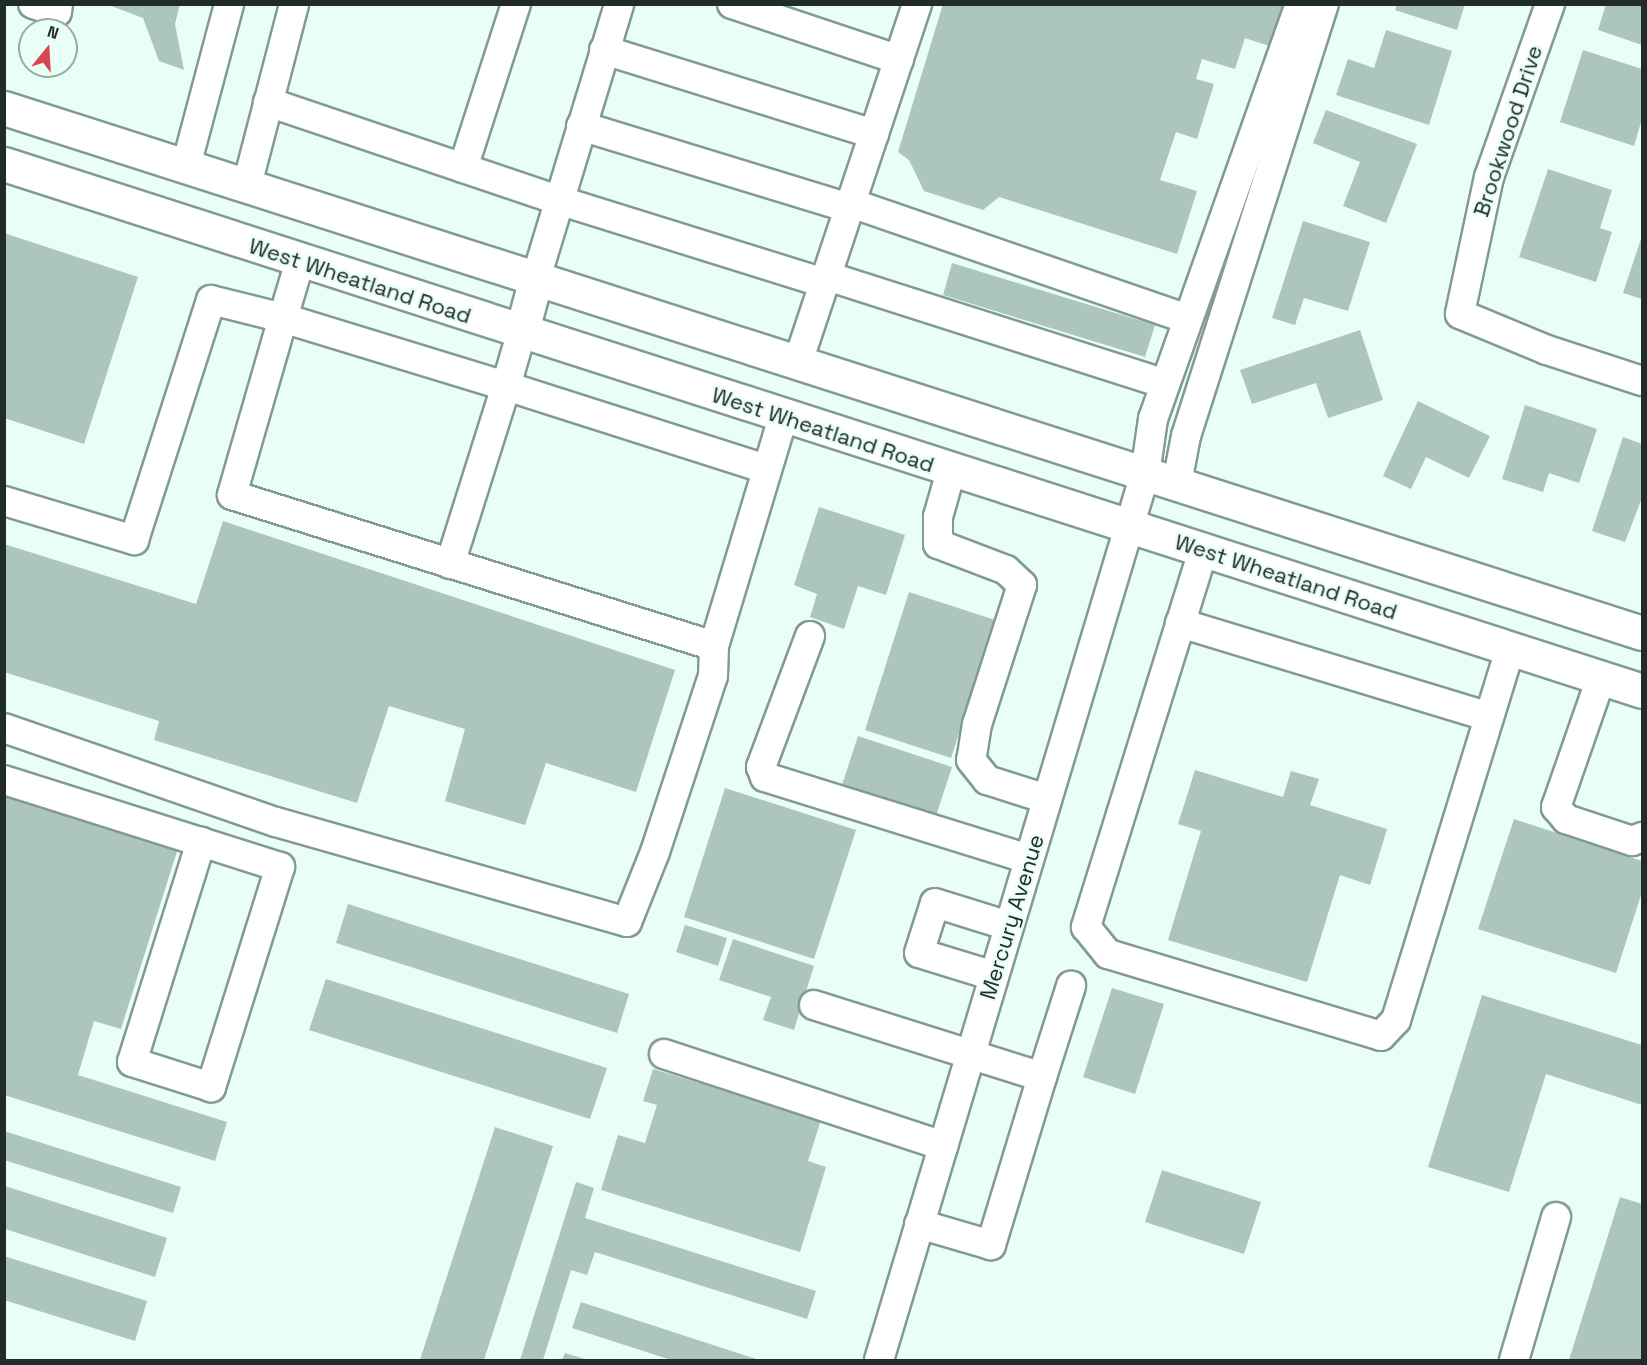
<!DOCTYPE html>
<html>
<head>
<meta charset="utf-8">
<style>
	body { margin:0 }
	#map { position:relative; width:1647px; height:1365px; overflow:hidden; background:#e9fff6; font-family:"Space Grotesk",sans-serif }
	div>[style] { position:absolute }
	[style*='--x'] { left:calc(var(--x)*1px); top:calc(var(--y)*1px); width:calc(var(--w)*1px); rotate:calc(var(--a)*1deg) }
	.building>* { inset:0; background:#acc6bb }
	.roads { filter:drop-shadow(2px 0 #829b91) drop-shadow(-2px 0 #829b91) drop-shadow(0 2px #829b91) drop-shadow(0 -2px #829b91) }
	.minor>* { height:28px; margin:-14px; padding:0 14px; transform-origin:14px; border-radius:14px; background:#fff }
	.major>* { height:33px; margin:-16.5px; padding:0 16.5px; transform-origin:16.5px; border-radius:16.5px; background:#fff }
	span { translate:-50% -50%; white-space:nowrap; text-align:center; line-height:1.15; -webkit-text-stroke:5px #e9fff6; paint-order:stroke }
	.street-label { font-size:22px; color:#212b27 }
	.frame { position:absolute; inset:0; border:6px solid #212b27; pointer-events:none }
	.north { position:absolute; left:18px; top:18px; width:60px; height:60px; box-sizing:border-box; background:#e9fff6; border:2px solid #99aaa3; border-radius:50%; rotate:18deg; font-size:16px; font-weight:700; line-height:24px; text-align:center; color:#212b27 }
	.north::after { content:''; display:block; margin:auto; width:21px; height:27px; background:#d64653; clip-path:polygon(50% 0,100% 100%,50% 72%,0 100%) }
</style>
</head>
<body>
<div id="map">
	<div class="building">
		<i style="clip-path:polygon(106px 4px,180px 4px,175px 24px,184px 70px,159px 61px,143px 18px)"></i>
		<i style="clip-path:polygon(943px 4px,1289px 4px,1275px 48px,1245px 38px,1235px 69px,1202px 59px,1196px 79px,1214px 84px,1197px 139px,1176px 132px,1160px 180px,1197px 191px,1177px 254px,999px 197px,983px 210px,924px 191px,909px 160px,898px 152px)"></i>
		<i style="clip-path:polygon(1397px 4px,1465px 4px,1457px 30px,1395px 10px)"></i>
		<i style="clip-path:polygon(1606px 4px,1642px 4px,1642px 45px,1598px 30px)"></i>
		<i style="clip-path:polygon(1386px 30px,1452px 51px,1429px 125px,1336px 95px,1348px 59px,1374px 68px)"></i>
		<i style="clip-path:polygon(1583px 50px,1642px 69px,1642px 119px,1634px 146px,1560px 122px)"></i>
		<i style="clip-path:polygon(1326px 110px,1417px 144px,1386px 223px,1343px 206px,1360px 162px,1313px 143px)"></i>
		<i style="clip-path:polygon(1548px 169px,1612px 190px,1600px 228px,1612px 232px,1596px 282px,1519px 257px)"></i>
		<i style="clip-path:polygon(1303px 221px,1370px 242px,1348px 311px,1304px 298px,1295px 325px,1272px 318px)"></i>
		<i style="clip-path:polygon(4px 233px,138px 277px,84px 444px,4px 418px)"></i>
		<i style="clip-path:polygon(1642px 236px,1642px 299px,1623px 293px)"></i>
		<i style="clip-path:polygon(952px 263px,1155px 325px,1145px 357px,943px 295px)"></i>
		<i style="clip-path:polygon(1360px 330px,1383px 400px,1328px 418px,1316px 383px,1252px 404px,1240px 370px)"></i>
		<i style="clip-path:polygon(1418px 401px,1490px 436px,1469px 478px,1426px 457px,1411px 489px,1383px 476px)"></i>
		<i style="clip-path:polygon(1525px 405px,1597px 429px,1579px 483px,1549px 473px,1543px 492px,1502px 479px)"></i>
		<i style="clip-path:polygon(1623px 437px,1642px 444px,1642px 498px,1625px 542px,1592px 531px)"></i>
		<i style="clip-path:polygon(819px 507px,905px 535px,886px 595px,858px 586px,844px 629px,810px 617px,817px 594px,794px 585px)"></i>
		<i style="clip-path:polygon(223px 521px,675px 670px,636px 792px,546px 763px,525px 825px,445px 801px,465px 729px,389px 706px,357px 803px,154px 740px,159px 721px,4px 672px,4px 544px,196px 604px)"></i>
		<i style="clip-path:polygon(909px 592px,995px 620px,951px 758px,865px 730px)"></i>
		<i style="clip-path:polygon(858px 736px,952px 767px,935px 819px,841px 788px)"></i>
		<i style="clip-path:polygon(1195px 770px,1283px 797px,1291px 771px,1319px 779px,1310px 805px,1387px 829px,1370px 885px,1340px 875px,1307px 982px,1168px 940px,1201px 831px,1178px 824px)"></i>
		<i style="clip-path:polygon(725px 788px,856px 830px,814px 959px,684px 917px)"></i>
		<i style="clip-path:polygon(4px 790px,179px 845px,121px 1029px,94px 1021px,78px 1075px,227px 1122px,215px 1161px,4px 1095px)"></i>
		<i style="clip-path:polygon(1514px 819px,1642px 861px,1642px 892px,1616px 973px,1478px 929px)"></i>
		<i style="clip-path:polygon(348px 904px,629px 994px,617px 1033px,336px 943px)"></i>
		<i style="clip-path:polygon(685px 925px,727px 938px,718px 966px,676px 952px)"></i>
		<i style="clip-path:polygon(733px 939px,814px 966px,794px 1030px,763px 1020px,771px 997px,719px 980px)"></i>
		<i style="clip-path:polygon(326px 979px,607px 1068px,590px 1119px,309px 1030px)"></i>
		<i style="clip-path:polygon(1112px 988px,1164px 1004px,1135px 1094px,1083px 1077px)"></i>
		<i style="clip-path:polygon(1482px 995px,1642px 1045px,1642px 1105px,1546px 1074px,1509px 1192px,1428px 1167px)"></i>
		<i style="clip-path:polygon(653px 1069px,821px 1120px,808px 1161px,826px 1167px,800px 1252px,601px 1190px,618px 1135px,645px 1143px,657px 1105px,643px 1101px)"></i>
		<i style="clip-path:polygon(495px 1127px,553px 1146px,484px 1360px,420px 1360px)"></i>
		<i style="clip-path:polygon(4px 1131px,181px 1187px,173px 1213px,4px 1160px)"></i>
		<i style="clip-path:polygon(1162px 1170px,1261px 1202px,1244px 1254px,1145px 1222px)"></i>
		<i style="clip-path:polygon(576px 1182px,594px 1188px,585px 1218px,816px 1291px,807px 1319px,595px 1252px,587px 1275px,571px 1270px,543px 1360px,520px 1360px)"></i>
		<i style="clip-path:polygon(5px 1186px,167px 1238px,155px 1277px,5px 1229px)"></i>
		<i style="clip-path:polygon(1620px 1197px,1642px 1204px,1642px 1360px,1569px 1360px)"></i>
		<i style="clip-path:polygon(4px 1256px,147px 1301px,135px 1341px,4px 1300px)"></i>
		<i style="clip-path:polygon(581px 1302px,759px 1360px,671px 1360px,572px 1328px)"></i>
		<i style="clip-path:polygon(565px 1353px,588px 1360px,562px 1360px)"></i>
	</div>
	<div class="roads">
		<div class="minor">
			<i style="--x:33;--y:4;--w:25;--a:18"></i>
			<i style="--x:57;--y:12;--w:8;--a:-83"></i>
			<i style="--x:732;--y:4;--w:176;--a:18.5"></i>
			<i style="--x:1550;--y:4;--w:183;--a:109.4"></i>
			<i style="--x:1489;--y:177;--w:140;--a:102"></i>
			<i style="--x:1460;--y:314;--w:94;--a:22.5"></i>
			<i style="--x:1547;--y:350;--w:100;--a:18.1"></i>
			<i style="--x:604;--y:50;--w:283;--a:17.3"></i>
			<i style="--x:268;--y:102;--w:306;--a:18.7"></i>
			<i style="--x:558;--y:200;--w:280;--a:17.3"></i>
			<i style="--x:581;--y:126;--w:280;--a:17"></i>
			<i style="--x:186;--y:166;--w:168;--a:-75.1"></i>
			<i style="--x:463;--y:168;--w:172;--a:-72.1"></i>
			<i style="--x:247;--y:185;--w:187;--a:-75.4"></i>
			<i style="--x:851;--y:203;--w:356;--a:19"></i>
			<i style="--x:300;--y:261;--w:59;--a:106.6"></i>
			<i style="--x:283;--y:318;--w:233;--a:17"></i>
			<i style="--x:506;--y:386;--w:54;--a:-73.9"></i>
			<i style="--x:827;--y:276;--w:355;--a:17.7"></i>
			<i style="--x:536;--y:278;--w:286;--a:-73.1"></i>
			<i style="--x:798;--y:362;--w:377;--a:-71.6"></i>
			<i style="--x:951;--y:471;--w:48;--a:105.8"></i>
			<i style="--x:938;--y:517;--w:27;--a:90"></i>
			<i style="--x:938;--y:544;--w:73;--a:20.9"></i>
			<i style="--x:1006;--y:570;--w:22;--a:43"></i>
			<i style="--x:1022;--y:585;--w:146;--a:107.9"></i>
			<i style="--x:977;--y:724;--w:36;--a:99"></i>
			<i style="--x:971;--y:760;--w:26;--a:51"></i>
			<i style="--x:987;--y:780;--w:63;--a:17.6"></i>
			<i style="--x:1177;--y:483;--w:48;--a:-79.2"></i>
			<i style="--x:1186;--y:436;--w:454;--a:-72.3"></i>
			<i style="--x:4;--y:501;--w:136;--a:16.7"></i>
			<i style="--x:134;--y:540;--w:252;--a:-72.2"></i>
			<i style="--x:211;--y:300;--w:74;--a:14"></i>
			<i style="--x:283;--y:318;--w:184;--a:106.1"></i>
			<i style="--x:232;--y:495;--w:505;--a:17.39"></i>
			<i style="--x:714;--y:646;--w:239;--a:-73.2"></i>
			<i style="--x:1203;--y:551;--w:394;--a:107.3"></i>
			<i style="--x:1086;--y:927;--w:35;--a:51"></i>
			<i style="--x:1108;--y:954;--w:285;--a:16.7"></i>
			<i style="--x:1381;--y:1036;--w:22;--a:-47"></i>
			<i style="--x:1396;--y:1020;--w:388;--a:-72.9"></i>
			<i style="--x:450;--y:564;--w:187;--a:-72.5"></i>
			<i style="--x:506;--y:386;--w:273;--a:17.7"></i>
			<i style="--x:1180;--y:623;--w:323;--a:16.9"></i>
			<i style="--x:810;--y:636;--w:140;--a:110.5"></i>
			<i style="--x:761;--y:767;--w:11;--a:68"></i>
			<i style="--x:765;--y:777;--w:276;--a:17.3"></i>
			<i style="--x:1601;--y:678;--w:137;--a:109.2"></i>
			<i style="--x:1556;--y:807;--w:16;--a:50"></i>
			<i style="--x:1566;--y:819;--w:70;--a:18.4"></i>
			<i style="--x:1632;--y:841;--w:11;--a:-22"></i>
			<i style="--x:4;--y:728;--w:288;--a:19.1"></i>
			<i style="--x:276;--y:822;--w:365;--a:15.9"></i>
			<i style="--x:627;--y:922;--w:75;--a:-68.2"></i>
			<i style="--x:655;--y:852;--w:185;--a:-71.8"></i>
			<i style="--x:713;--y:676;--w:30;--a:-88"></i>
			<i style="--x:4;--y:780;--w:207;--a:17.5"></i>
			<i style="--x:201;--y:842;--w:83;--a:17.6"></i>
			<i style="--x:280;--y:867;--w:231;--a:107.4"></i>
			<i style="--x:211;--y:1087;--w:83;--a:-162.4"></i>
			<i style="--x:132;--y:1062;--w:231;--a:-72.6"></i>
			<i style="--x:994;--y:976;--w:78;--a:-163"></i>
			<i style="--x:919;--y:953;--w:52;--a:-72.3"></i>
			<i style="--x:935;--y:903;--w:77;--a:17.3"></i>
			<i style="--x:814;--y:1005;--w:239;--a:17.5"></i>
			<i style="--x:1042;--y:1077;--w:176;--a:106.9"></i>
			<i style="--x:991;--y:1245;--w:75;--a:-163.7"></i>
			<i style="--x:664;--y:1054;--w:294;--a:18.2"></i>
			<i style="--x:1042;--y:1077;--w:96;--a:-72.3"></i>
			<i style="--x:879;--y:1360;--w:925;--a:-73.29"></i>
			<i style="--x:1145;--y:474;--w:56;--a:-81.7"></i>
			<i style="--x:1153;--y:419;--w:440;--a:-70.5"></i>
			<i style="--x:1514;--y:1360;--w:149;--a:-73.6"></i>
		</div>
		<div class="major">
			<i style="--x:4;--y:108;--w:1720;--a:17.77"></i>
			<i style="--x:4;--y:164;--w:1721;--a:17.83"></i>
			<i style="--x:521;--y:334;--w:58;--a:-75"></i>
		</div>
	</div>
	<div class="street-label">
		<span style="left:1508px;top:131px;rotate:-72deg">Brookwood Drive</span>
		<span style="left:360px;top:281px;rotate:18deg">West Wheatland Road</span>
		<span style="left:823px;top:430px;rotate:18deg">West Wheatland Road</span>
		<span style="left:1286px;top:577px;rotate:18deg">West Wheatland Road</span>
		<span style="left:1012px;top:917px;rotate:-73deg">Mercury Avenue</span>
	</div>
	<div class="frame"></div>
	<div class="north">N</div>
</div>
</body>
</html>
